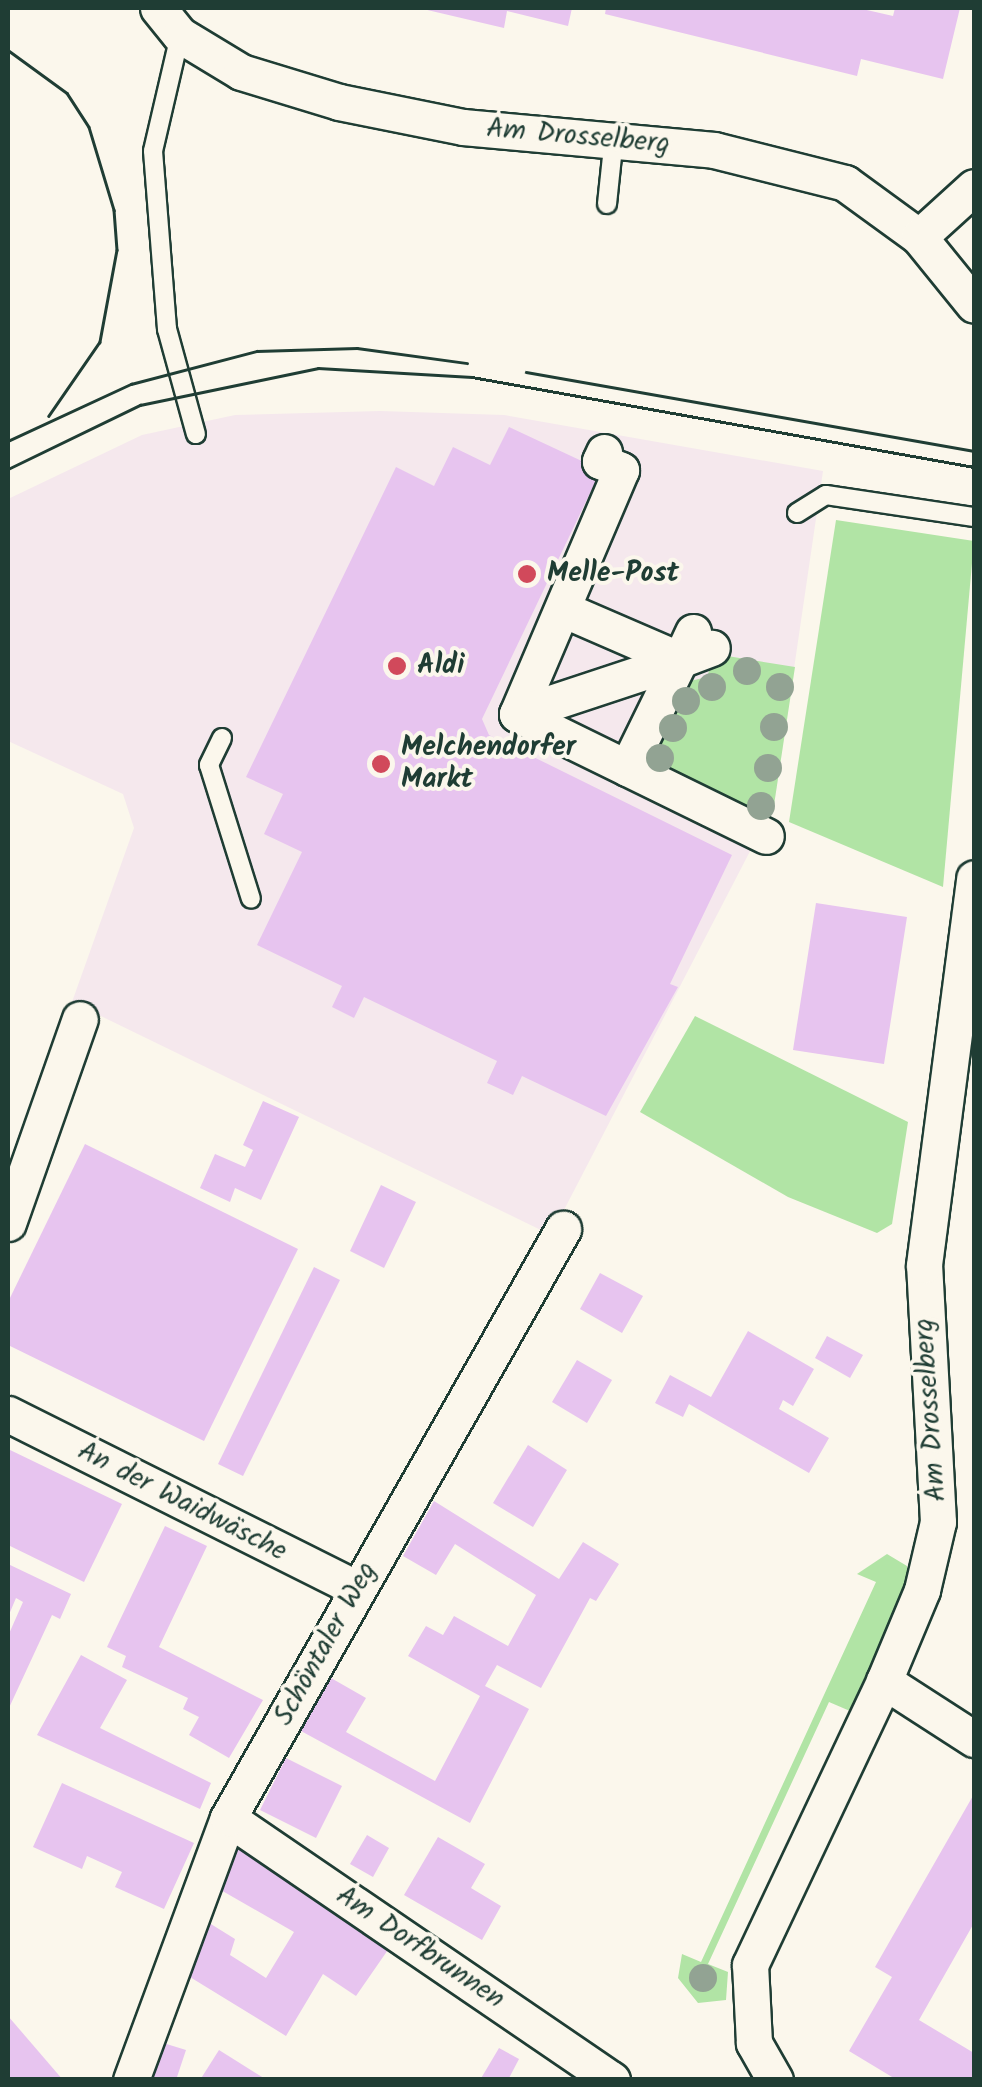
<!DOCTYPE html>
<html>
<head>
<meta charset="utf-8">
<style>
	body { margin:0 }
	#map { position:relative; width:982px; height:2087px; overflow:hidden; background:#fbf7ec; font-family:Kalam,sans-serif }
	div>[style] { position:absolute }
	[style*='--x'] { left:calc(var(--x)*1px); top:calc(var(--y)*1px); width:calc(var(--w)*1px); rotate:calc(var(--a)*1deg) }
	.built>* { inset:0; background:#f5e8ed }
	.green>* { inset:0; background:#b1e4a5 }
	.building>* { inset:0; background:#e7c4ef }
	.roads { filter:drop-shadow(2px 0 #1f3d34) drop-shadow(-2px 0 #1f3d34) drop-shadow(0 2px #1f3d34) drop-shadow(0 -2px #1f3d34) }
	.lane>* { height:18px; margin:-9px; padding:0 9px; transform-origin:9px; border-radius:9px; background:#fbf7ec }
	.street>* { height:35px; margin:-17.5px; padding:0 17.5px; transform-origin:17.5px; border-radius:17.5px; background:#fbf7ec }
	.tram>* { height:2.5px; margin:-1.25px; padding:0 1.25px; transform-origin:1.25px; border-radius:1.25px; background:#1f3d34 }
	.trees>* { width:28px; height:28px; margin:-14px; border-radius:50%; background:#92a393 }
	.dots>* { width:28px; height:28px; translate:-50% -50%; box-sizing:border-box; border:5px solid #fbf7ec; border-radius:50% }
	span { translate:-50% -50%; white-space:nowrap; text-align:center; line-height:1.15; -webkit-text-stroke:8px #fbf7ec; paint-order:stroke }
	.street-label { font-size:28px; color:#1f3d34 }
	.poi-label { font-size:28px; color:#1f3d34; font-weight:700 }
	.left { translate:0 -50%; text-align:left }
	.frame { position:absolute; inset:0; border:10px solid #1f3d34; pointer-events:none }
</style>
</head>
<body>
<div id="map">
	<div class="built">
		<i style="clip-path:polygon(380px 411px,504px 415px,823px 471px,774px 805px,551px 1235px,72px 1002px,134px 828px,123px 794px,8px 741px,8px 499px,142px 435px,235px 415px)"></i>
	</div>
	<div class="green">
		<i style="clip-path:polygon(836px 520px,974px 541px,943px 887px,789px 822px)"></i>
		<i style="clip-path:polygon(715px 654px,795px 667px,774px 805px,764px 826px,636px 764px,682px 683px,707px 677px)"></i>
		<i style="clip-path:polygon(695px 1016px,908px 1122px,892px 1224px,877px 1233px,788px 1197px,640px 1112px)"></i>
		<i style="clip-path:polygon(887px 1554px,907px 1566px,907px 1584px,850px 1711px,829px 1702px,708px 1964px,728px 1972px,726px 2000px,698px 2003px,678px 1978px,682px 1954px,701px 1962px,876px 1582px,857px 1574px)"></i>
	</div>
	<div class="building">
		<i style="clip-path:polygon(572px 8px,568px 26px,507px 11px,504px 28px,423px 9px)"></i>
		<i style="clip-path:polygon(606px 8px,858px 8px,893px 16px,895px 8px,960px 8px,943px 79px,861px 59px,857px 76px,605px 14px)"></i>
		<i style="clip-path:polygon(509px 427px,601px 470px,482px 719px,489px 735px,732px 855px,670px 984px,678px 987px,606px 1116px,522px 1076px,513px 1095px,487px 1083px,497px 1061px,364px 997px,354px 1018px,332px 1007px,342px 986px,257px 945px,302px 852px,264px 834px,283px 794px,246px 777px,396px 467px,434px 486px,453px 447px,490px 465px)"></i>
		<i style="clip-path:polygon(816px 903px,907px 917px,884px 1064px,793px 1050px)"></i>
		<i style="clip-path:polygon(263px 1101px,299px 1117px,261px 1200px,235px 1188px,230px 1202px,200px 1188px,215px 1154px,245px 1167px,253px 1150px,243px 1145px)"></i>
		<i style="clip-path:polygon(85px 1144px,298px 1249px,204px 1441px,8px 1345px,8px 1302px)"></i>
		<i style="clip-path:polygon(381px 1185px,416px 1202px,384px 1268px,350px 1251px)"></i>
		<i style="clip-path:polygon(314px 1267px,340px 1280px,243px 1476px,218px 1464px)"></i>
		<i style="clip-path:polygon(600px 1273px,643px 1296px,622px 1333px,580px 1309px)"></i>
		<i style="clip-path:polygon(748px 1331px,814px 1369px,793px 1406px,783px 1400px,779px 1409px,829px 1438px,809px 1473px,689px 1404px,683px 1417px,655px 1403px,670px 1375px,711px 1397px)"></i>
		<i style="clip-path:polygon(827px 1336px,863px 1355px,850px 1378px,815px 1358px)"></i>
		<i style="clip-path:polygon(577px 1360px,612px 1380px,587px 1423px,552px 1402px)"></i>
		<i style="clip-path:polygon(528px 1445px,567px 1470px,533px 1527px,493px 1503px)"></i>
		<i style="clip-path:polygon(8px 1449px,122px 1504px,84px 1582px,8px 1545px)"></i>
		<i style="clip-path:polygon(434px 1501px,559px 1579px,583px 1542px,619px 1564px,596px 1601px,590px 1598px,541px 1688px,497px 1665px,485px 1686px,529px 1709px,470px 1823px,301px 1731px,331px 1678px,366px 1698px,346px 1732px,435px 1781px,480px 1696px,408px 1656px,426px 1626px,443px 1635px,454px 1616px,508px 1646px,536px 1595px,455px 1544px,436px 1575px,403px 1556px)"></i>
		<i style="clip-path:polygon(165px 1526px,207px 1546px,159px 1647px,263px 1700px,229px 1758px,189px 1735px,199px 1717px,183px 1709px,188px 1698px,122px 1667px,126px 1656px,107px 1647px)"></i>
		<i style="clip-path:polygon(8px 1564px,71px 1594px,60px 1619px,52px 1615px,8px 1710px,8px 1636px,23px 1602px,16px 1598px,8px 1617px)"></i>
		<i style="clip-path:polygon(81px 1655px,127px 1680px,100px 1728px,211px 1783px,200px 1809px,37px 1735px)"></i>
		<i style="clip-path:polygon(286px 1758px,342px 1786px,316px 1838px,260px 1810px)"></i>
		<i style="clip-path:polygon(62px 1783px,194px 1843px,164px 1909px,115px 1887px,122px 1872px,87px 1856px,82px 1869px,33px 1847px)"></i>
		<i style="clip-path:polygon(974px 1794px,974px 1923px,919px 2020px,974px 2053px,974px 2080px,897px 2080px,849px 2051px,892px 1977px,875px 1967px)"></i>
		<i style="clip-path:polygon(367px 1835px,389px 1848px,373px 1877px,350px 1864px)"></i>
		<i style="clip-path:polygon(438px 1837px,485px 1864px,471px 1888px,501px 1906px,482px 1940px,404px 1895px)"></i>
		<i style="clip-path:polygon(237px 1843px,392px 1944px,356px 1996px,323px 1974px,286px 2036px,185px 1974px,206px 1921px,235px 1939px,230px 1955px,266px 1978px,294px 1932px,219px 1889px)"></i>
		<i style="clip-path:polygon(8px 2016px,63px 2080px,8px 2080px)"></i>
		<i style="clip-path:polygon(160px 2042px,186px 2050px,176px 2080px,148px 2080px)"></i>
		<i style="clip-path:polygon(499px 2048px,519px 2059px,508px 2080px,480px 2080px)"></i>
		<i style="clip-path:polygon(219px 2050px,267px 2080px,200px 2080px)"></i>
	</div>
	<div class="roads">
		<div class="lane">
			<i style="--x:180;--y:35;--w:119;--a:103.1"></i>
			<i style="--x:153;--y:151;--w:179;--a:85.5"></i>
			<i style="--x:167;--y:329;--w:109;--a:74.6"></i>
			<i style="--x:607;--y:204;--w:67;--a:-84"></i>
			<i style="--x:797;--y:513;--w:34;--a:-32"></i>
			<i style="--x:826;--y:495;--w:150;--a:8.5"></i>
			<i style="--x:222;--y:738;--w:30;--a:116"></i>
			<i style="--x:209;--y:765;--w:140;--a:72.6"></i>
		</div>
		<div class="street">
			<i style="--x:158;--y:8;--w:35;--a:51"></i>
			<i style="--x:180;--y:35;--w:71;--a:31.2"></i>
			<i style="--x:241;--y:72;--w:102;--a:17"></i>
			<i style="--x:339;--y:102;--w:126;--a:11.4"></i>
			<i style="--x:463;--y:127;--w:252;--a:5.2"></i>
			<i style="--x:714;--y:150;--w:135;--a:14.1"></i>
			<i style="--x:845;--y:183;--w:92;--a:36.1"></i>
			<i style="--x:919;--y:237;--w:87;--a:51"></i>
			<i style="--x:919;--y:237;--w:74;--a:-42.3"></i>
			<i style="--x:604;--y:452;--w:10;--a:114"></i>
			<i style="--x:600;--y:461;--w:23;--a:23"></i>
			<i style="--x:621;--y:470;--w:265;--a:113.1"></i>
			<i style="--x:517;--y:714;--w:277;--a:26.1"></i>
			<i style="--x:567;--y:611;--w:123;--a:23.4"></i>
			<i style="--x:517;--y:714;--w:172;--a:-18.3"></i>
			<i style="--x:680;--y:660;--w:31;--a:-65"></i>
			<i style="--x:627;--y:768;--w:120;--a:-63.9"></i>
			<i style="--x:680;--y:660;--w:34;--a:-21"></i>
			<i style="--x:8;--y:1223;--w:216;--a:-70.6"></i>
			<i style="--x:8;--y:1414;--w:390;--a:26.6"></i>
			<i style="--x:884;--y:1681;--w:107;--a:32.8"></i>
			<i style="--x:228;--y:1818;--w:465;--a:34.3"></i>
			<i style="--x:131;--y:2080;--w:279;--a:-69.7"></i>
			<i style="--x:228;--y:1818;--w:678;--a:-60.37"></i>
			<i style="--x:775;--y:2080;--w:43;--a:-119.6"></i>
			<i style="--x:754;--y:2043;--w:78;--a:-92.9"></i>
			<i style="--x:750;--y:1965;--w:314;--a:-64.7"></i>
			<i style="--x:884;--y:1681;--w:99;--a:-67.3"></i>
			<i style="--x:922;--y:1590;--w:70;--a:-76.8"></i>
			<i style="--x:938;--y:1522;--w:257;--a:-93.1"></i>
			<i style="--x:924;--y:1265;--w:390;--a:-82.6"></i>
		</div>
	</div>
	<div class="tram">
		<i style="--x:8;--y:50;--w:73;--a:36.1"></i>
		<i style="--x:67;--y:93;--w:40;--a:57.1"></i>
		<i style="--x:89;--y:127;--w:87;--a:73.2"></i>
		<i style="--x:114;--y:210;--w:40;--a:85.7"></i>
		<i style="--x:117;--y:250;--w:94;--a:100.5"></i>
		<i style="--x:100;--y:342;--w:90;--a:124.6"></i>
		<i style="--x:526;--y:372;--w:455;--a:10"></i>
		<i style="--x:8;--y:441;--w:136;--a:-24.9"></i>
		<i style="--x:131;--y:384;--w:130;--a:-14.7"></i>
		<i style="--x:257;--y:351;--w:100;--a:-1.7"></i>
		<i style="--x:357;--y:348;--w:111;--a:7.8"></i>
		<i style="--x:8;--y:469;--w:147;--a:-25.9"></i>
		<i style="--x:140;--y:405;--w:182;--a:-11.7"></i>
		<i style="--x:318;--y:368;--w:154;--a:3.3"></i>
		<i style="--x:472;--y:377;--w:510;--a:10.16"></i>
	</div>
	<div class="trees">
		<i style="left:747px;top:671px"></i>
		<i style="left:712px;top:687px"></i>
		<i style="left:780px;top:687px"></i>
		<i style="left:686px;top:701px"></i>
		<i style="left:774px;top:727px"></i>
		<i style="left:673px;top:728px"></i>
		<i style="left:660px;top:758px"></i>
		<i style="left:768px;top:768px"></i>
		<i style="left:761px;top:806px"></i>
		<i style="left:703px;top:1978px"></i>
	</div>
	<div class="dots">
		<i style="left:527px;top:574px;background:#d1495b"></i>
		<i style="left:397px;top:666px;background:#d1495b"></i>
		<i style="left:381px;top:764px;background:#d1495b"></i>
	</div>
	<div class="street-label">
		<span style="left:578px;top:137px;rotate:5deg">Am Drosselberg</span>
		<span style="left:931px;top:1410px;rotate:-94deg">Am Drosselberg</span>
		<span style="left:182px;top:1502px;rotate:27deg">An der Waidwäsche</span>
		<span style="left:326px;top:1644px;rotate:-61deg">Schöntaler Weg</span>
		<span style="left:420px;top:1948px;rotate:34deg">Am Dorfbrunnen</span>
	</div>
	<div class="poi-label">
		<span class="left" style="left:547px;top:574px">Melle-Post</span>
		<span class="left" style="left:417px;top:666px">Aldi</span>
		<span class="left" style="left:401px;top:764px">Melchendorfer<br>Markt</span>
	</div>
	<div class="frame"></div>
</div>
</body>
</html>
